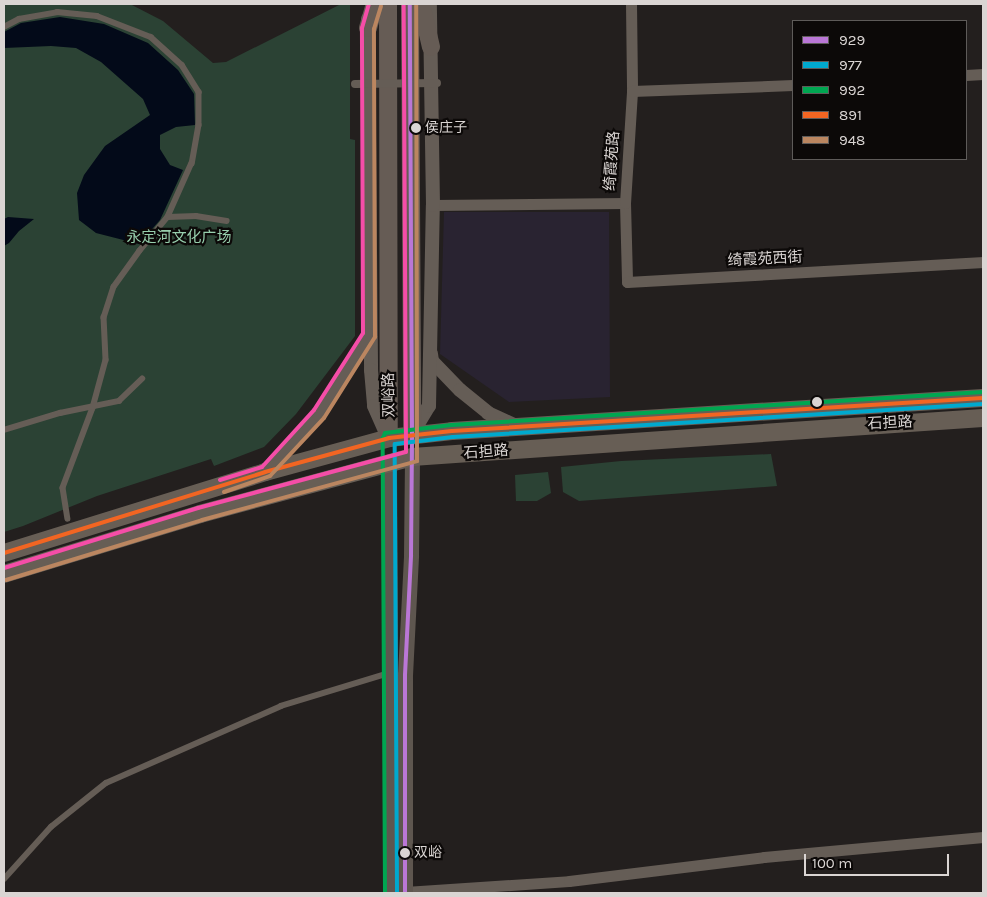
<!DOCTYPE html>
<html>
<head>
<meta charset="utf-8">
<style>
	body { margin:0 }
	#map { position:relative; width:987px; height:897px; overflow:hidden; background:#231f1e; font-family:Karla,"Noto Sans SC",sans-serif }
	div>[style] { position:absolute }
	[style*='--x'] { left:calc(var(--x)*1px); top:calc(var(--y)*1px); width:calc(var(--w)*1px); rotate:calc(var(--a)*1deg) }
	.commercial>* { inset:0; background:#292331 }
	.green>* { inset:0; background:#2b4234 }
	.water>* { inset:0; background:#030a19 }
	.service>* { height:5.5px; margin:-2.75px; padding:0 2.75px; transform-origin:2.75px; border-radius:2.75px; background:#655d56 }
	.minor>* { height:11px; margin:-5.5px; padding:0 5.5px; transform-origin:5.5px; border-radius:5.5px; background:#655d56 }
	.tertiary>* { height:14px; margin:-7px; padding:0 7px; transform-origin:7px; border-radius:7px; background:#655d56 }
	.secondary>* { height:15px; margin:-7.5px; padding:0 7.5px; transform-origin:7.5px; border-radius:7.5px; background:#5e564f }
	.primary>* { height:18px; margin:-9px; padding:0 9px; transform-origin:9px; border-radius:9px; background:#675e55 }
	.trunk>* { height:18px; margin:-9px; padding:0 9px; transform-origin:9px; border-radius:9px; background:#665c55 }
	.pedestrian-bridge>* { height:8px; margin:-4px; padding:0 4px; transform-origin:4px; border-radius:4px; background:#655d56 }
	.bus-1>* { height:4px; margin:-2px; padding:0 2px; transform-origin:2px; border-radius:2px; background:#ba77d6 }
	.bus-2>* { height:4px; margin:-2px; padding:0 2px; transform-origin:2px; border-radius:2px; background:#00a9ce }
	.bus-3>* { height:4px; margin:-2px; padding:0 2px; transform-origin:2px; border-radius:2px; background:#00a651 }
	.bus-4>* { height:4px; margin:-2px; padding:0 2px; transform-origin:2px; border-radius:2px; background:#f26522 }
	.bus-5>* { height:4px; margin:-2px; padding:0 2px; transform-origin:2px; border-radius:2px; background:#bb8660 }
	.bus-6>* { height:4px; margin:-2px; padding:0 2px; transform-origin:2px; border-radius:2px; background:#f54da8 }
	.dots>* { width:14px; height:14px; translate:-50% -50%; box-sizing:border-box; border:2px solid #0c0908; border-radius:50% }
	span { translate:-50% -50%; white-space:nowrap; text-align:center; line-height:1.15; -webkit-text-stroke:4.5px #0c0908; paint-order:stroke }
	.bus-label { font-size:14px; color:#dad5d3 }
	.left { translate:0 -50%; text-align:left }
	.street-label { font-size:15px; color:#dad5d3 }
	.park-label { font-size:15px; color:#97cfad }
	.frame { position:absolute; inset:0; border:5px solid #dad5d3; pointer-events:none }
	.legend { position:absolute; left:792px; top:20px; width:175px; height:140px; box-sizing:border-box; background:#0c0908; border:1px solid #5e5b59; margin:0; padding:6px 9px; list-style:none; font-size:15px; color:#dad5d3 }
	.legend li { display:flex; align-items:center; gap:10px; height:25px }
	.legend b { width:25px; border:1px solid #5e5b59 }
	.scale { position:absolute; left:804px; top:854px; width:145px; height:22px; box-sizing:border-box; border:2px solid #dad5d3; border-top:0; padding-left:6px; font-size:15px; line-height:18px; white-space:nowrap; color:#dad5d3; -webkit-text-stroke:4px #0c0908; paint-order:stroke }
</style>
</head>
<body>
<div id="map">
	<div class="commercial">
		<i style="clip-path:polygon(444px 212px,609px 212px,610px 397px,509px 402px,440px 354px)"></i>
	</div>
	<div class="green">
		<i style="clip-path:polygon(4px 4px,130px 4px,163px 21px,213px 63px,226px 62px,341px 4px,350px 4px,350px 139px,355px 140px,355px 336px,296px 414px,264px 447px,214px 466px,211px 459px,97px 496px,23px 526px,4px 532px)"></i>
		<i style="clip-path:polygon(771px 454px,777px 486px,579px 501px,563px 492px,561px 467px,621px 461px)"></i>
		<i style="clip-path:polygon(548px 472px,551px 493px,537px 501px,516px 501px,515px 475px)"></i>
	</div>
	<div class="water">
		<i style="clip-path:polygon(60px 17px,104px 24px,148px 43px,178px 70px,194px 94px,195px 125px,176px 127px,160px 135px,160px 149px,170px 165px,183px 170px,160px 220px,139px 244px,96px 233px,79px 220px,77px 193px,84px 175px,105px 146px,150px 115px,143px 99px,101px 62px,76px 48px,51px 46px,4px 48px,4px 32px,21px 23px)"></i>
		<i style="clip-path:polygon(8px 217px,34px 219px,19px 231px,9px 243px,4px 246px,4px 219px)"></i>
	</div>
	<div class="service">
		<i style="--x:4;--y:27;--w:17;--a:-28"></i>
		<i style="--x:19;--y:19;--w:39;--a:-10"></i>
		<i style="--x:57;--y:12;--w:40;--a:5.7"></i>
		<i style="--x:97;--y:16;--w:58;--a:21.3"></i>
		<i style="--x:151;--y:37;--w:42;--a:42.1"></i>
		<i style="--x:182;--y:65;--w:32;--a:58"></i>
		<i style="--x:199;--y:92;--w:33;--a:90"></i>
		<i style="--x:199;--y:125;--w:39;--a:100"></i>
		<i style="--x:192;--y:163;--w:59;--a:114"></i>
		<i style="--x:168;--y:217;--w:44;--a:129.5"></i>
		<i style="--x:140;--y:251;--w:44;--a:125.8"></i>
		<i style="--x:114;--y:287;--w:32;--a:108"></i>
		<i style="--x:104;--y:317;--w:43;--a:87.3"></i>
		<i style="--x:106;--y:360;--w:50;--a:105.2"></i>
		<i style="--x:93;--y:408;--w:85;--a:110.6"></i>
		<i style="--x:63;--y:488;--w:31;--a:81"></i>
		<i style="--x:168;--y:217;--w:28;--a:-2"></i>
		<i style="--x:196;--y:216;--w:31;--a:9"></i>
		<i style="--x:4;--y:430;--w:59;--a:-16.9"></i>
		<i style="--x:60;--y:413;--w:60;--a:-11.5"></i>
		<i style="--x:119;--y:401;--w:32;--a:-44"></i>
		<i style="--x:4;--y:879;--w:70;--a:-47.9"></i>
		<i style="--x:51;--y:827;--w:70;--a:-38.7"></i>
		<i style="--x:106;--y:783;--w:191;--a:-23.7"></i>
		<i style="--x:281;--y:706;--w:113;--a:-17"></i>
	</div>
	<div class="minor">
		<i style="--x:631;--y:4;--w:87;--a:89.3"></i>
		<i style="--x:966;--y:75;--w:17;--a:-3"></i>
		<i style="--x:625;--y:203;--w:79;--a:88.5"></i>
		<i style="--x:627;--y:282;--w:357;--a:-3.2"></i>
		<i style="--x:433;--y:205;--w:192;--a:-0.6"></i>
		<i style="--x:625;--y:203;--w:112;--a:-86.4"></i>
		<i style="--x:632;--y:91;--w:161;--a:-2.1"></i>
		<i style="--x:405;--y:892;--w:164;--a:-3.8"></i>
		<i style="--x:569;--y:881;--w:196;--a:-7"></i>
		<i style="--x:764;--y:857;--w:220;--a:-5.2"></i>
	</div>
	<div class="tertiary">
		<i style="--x:368;--y:19;--w:351;--a:89.5"></i>
		<i style="--x:371;--y:370;--w:36;--a:85"></i>
		<i style="--x:374;--y:406;--w:34;--a:66"></i>
		<i style="--x:431;--y:354;--w:7;--a:82"></i>
		<i style="--x:432;--y:361;--w:40;--a:46"></i>
		<i style="--x:460;--y:390;--w:36;--a:39"></i>
		<i style="--x:488;--y:413;--w:33;--a:25"></i>
		<i style="--x:412;--y:434;--w:33;--a:-59"></i>
		<i style="--x:429;--y:406;--w:201;--a:-88.9"></i>
		<i style="--x:433;--y:205;--w:201;--a:-90.9"></i>
		<i style="--x:265;--y:472;--w:79;--a:-47"></i>
		<i style="--x:319;--y:414;--w:93;--a:-57.7"></i>
	</div>
	<div class="secondary">
		<i style="--x:389;--y:462;--w:431;--a:89.7"></i>
		<i style="--x:405;--y:893;--w:218;--a:-90"></i>
		<i style="--x:405;--y:675;--w:120;--a:-87.1"></i>
		<i style="--x:411;--y:555;--w:98;--a:-89.4"></i>
	</div>
	<div class="primary">
		<i style="--x:4;--y:553;--w:273;--a:-17.2"></i>
		<i style="--x:265;--y:472;--w:129;--a:-15.3"></i>
		<i style="--x:389;--y:438;--w:63;--a:-6.3"></i>
		<i style="--x:452;--y:431;--w:532;--a:-3.56"></i>
		<i style="--x:4;--y:574;--w:205;--a:-17"></i>
		<i style="--x:200;--y:514;--w:220;--a:-15"></i>
		<i style="--x:412;--y:457;--w:572;--a:-3.91"></i>
	</div>
	<div class="trunk">
		<i style="--x:388;--y:4;--w:434;--a:89.9"></i>
		<i style="--x:410;--y:4;--w:430;--a:89.7"></i>
		<i style="--x:421;--y:4;--w:44;--a:76.9"></i>
		<i style="--x:368;--y:28;--w:25;--a:-74"></i>
	</div>
	<div class="pedestrian-bridge">
		<i style="--x:355;--y:84;--w:82;--a:-0.7"></i>
	</div>
	<div class="bus-1">
		<i style="--x:405;--y:893;--w:218;--a:-90"></i>
		<i style="--x:405;--y:675;--w:120;--a:-87.1"></i>
		<i style="--x:411;--y:555;--w:121;--a:-89.5"></i>
		<i style="--x:412;--y:434;--w:430;--a:-90.3"></i>
	</div>
	<div class="bus-2">
		<i style="--x:397;--y:893;--w:449;--a:-90.3"></i>
		<i style="--x:395;--y:444;--w:58;--a:-6.9"></i>
		<i style="--x:453;--y:437;--w:531;--a:-3.56"></i>
	</div>
	<div class="bus-3">
		<i style="--x:385;--y:893;--w:455;--a:-90.3"></i>
		<i style="--x:383;--y:438;--w:5;--a:-68"></i>
		<i style="--x:385;--y:433;--w:67;--a:-6.8"></i>
		<i style="--x:452;--y:425;--w:532;--a:-3.56"></i>
	</div>
	<div class="bus-4">
		<i style="--x:4;--y:553;--w:273;--a:-17.2"></i>
		<i style="--x:265;--y:472;--w:129;--a:-15.3"></i>
		<i style="--x:389;--y:438;--w:63;--a:-6.3"></i>
		<i style="--x:452;--y:431;--w:532;--a:-3.56"></i>
	</div>
	<div class="bus-5">
		<i style="--x:224;--y:492;--w:49;--a:-19.2"></i>
		<i style="--x:270;--y:476;--w:79;--a:-47"></i>
		<i style="--x:324;--y:418;--w:96;--a:-57.8"></i>
		<i style="--x:375;--y:337;--w:308;--a:-90.2"></i>
		<i style="--x:374;--y:29;--w:24;--a:-73"></i>
		<i style="--x:6;--y:580;--w:205;--a:-17"></i>
		<i style="--x:202;--y:520;--w:223;--a:-15.3"></i>
		<i style="--x:417;--y:461;--w:457;--a:-90.1"></i>
	</div>
	<div class="bus-6">
		<i style="--x:220;--y:480;--w:44;--a:-17.2"></i>
		<i style="--x:262;--y:467;--w:77;--a:-47.6"></i>
		<i style="--x:314;--y:410;--w:91;--a:-57.5"></i>
		<i style="--x:363;--y:333;--w:305;--a:-90.2"></i>
		<i style="--x:362;--y:28;--w:25;--a:-74"></i>
		<i style="--x:4;--y:568;--w:203;--a:-17.2"></i>
		<i style="--x:198;--y:508;--w:215;--a:-15.1"></i>
		<i style="--x:406;--y:452;--w:448;--a:-90.3"></i>
	</div>
	<div class="dots">
		<i style="left:416px;top:128px;background:#dad5d3"></i>
		<i style="left:817px;top:402px;background:#dad5d3"></i>
		<i style="left:405px;top:853px;background:#dad5d3"></i>
	</div>
	<div class="bus-label">
		<span class="left" style="left:425px;top:128px">侯庄子</span>
		<span class="left" style="left:414px;top:853px">双峪</span>
	</div>
	<div class="street-label">
		<span style="left:612px;top:161px;rotate:-86deg">绮霞苑路</span>
		<span style="left:765px;top:259px;rotate:-3deg">绮霞苑西街</span>
		<span style="left:389px;top:395px;rotate:-91deg">双峪路</span>
		<span style="left:890px;top:423px;rotate:-3deg">石担路</span>
		<span style="left:486px;top:452px;rotate:-4deg">石担路</span>
	</div>
	<div class="park-label">
		<span style="left:179px;top:238px">永定河文化广场</span>
	</div>
	<div class="frame"></div>
	<ul class="legend">
	<li><b style="height:6px;background:#ba77d6"></b>929</li>
	<li><b style="height:6px;background:#00a9ce"></b>977</li>
	<li><b style="height:6px;background:#00a651"></b>992</li>
	<li><b style="height:6px;background:#f26522"></b>891</li>
	<li><b style="height:6px;background:#bb8660"></b>948</li>
	</ul>
	<div class="scale">100 m</div>
</div>
</body>
</html>
